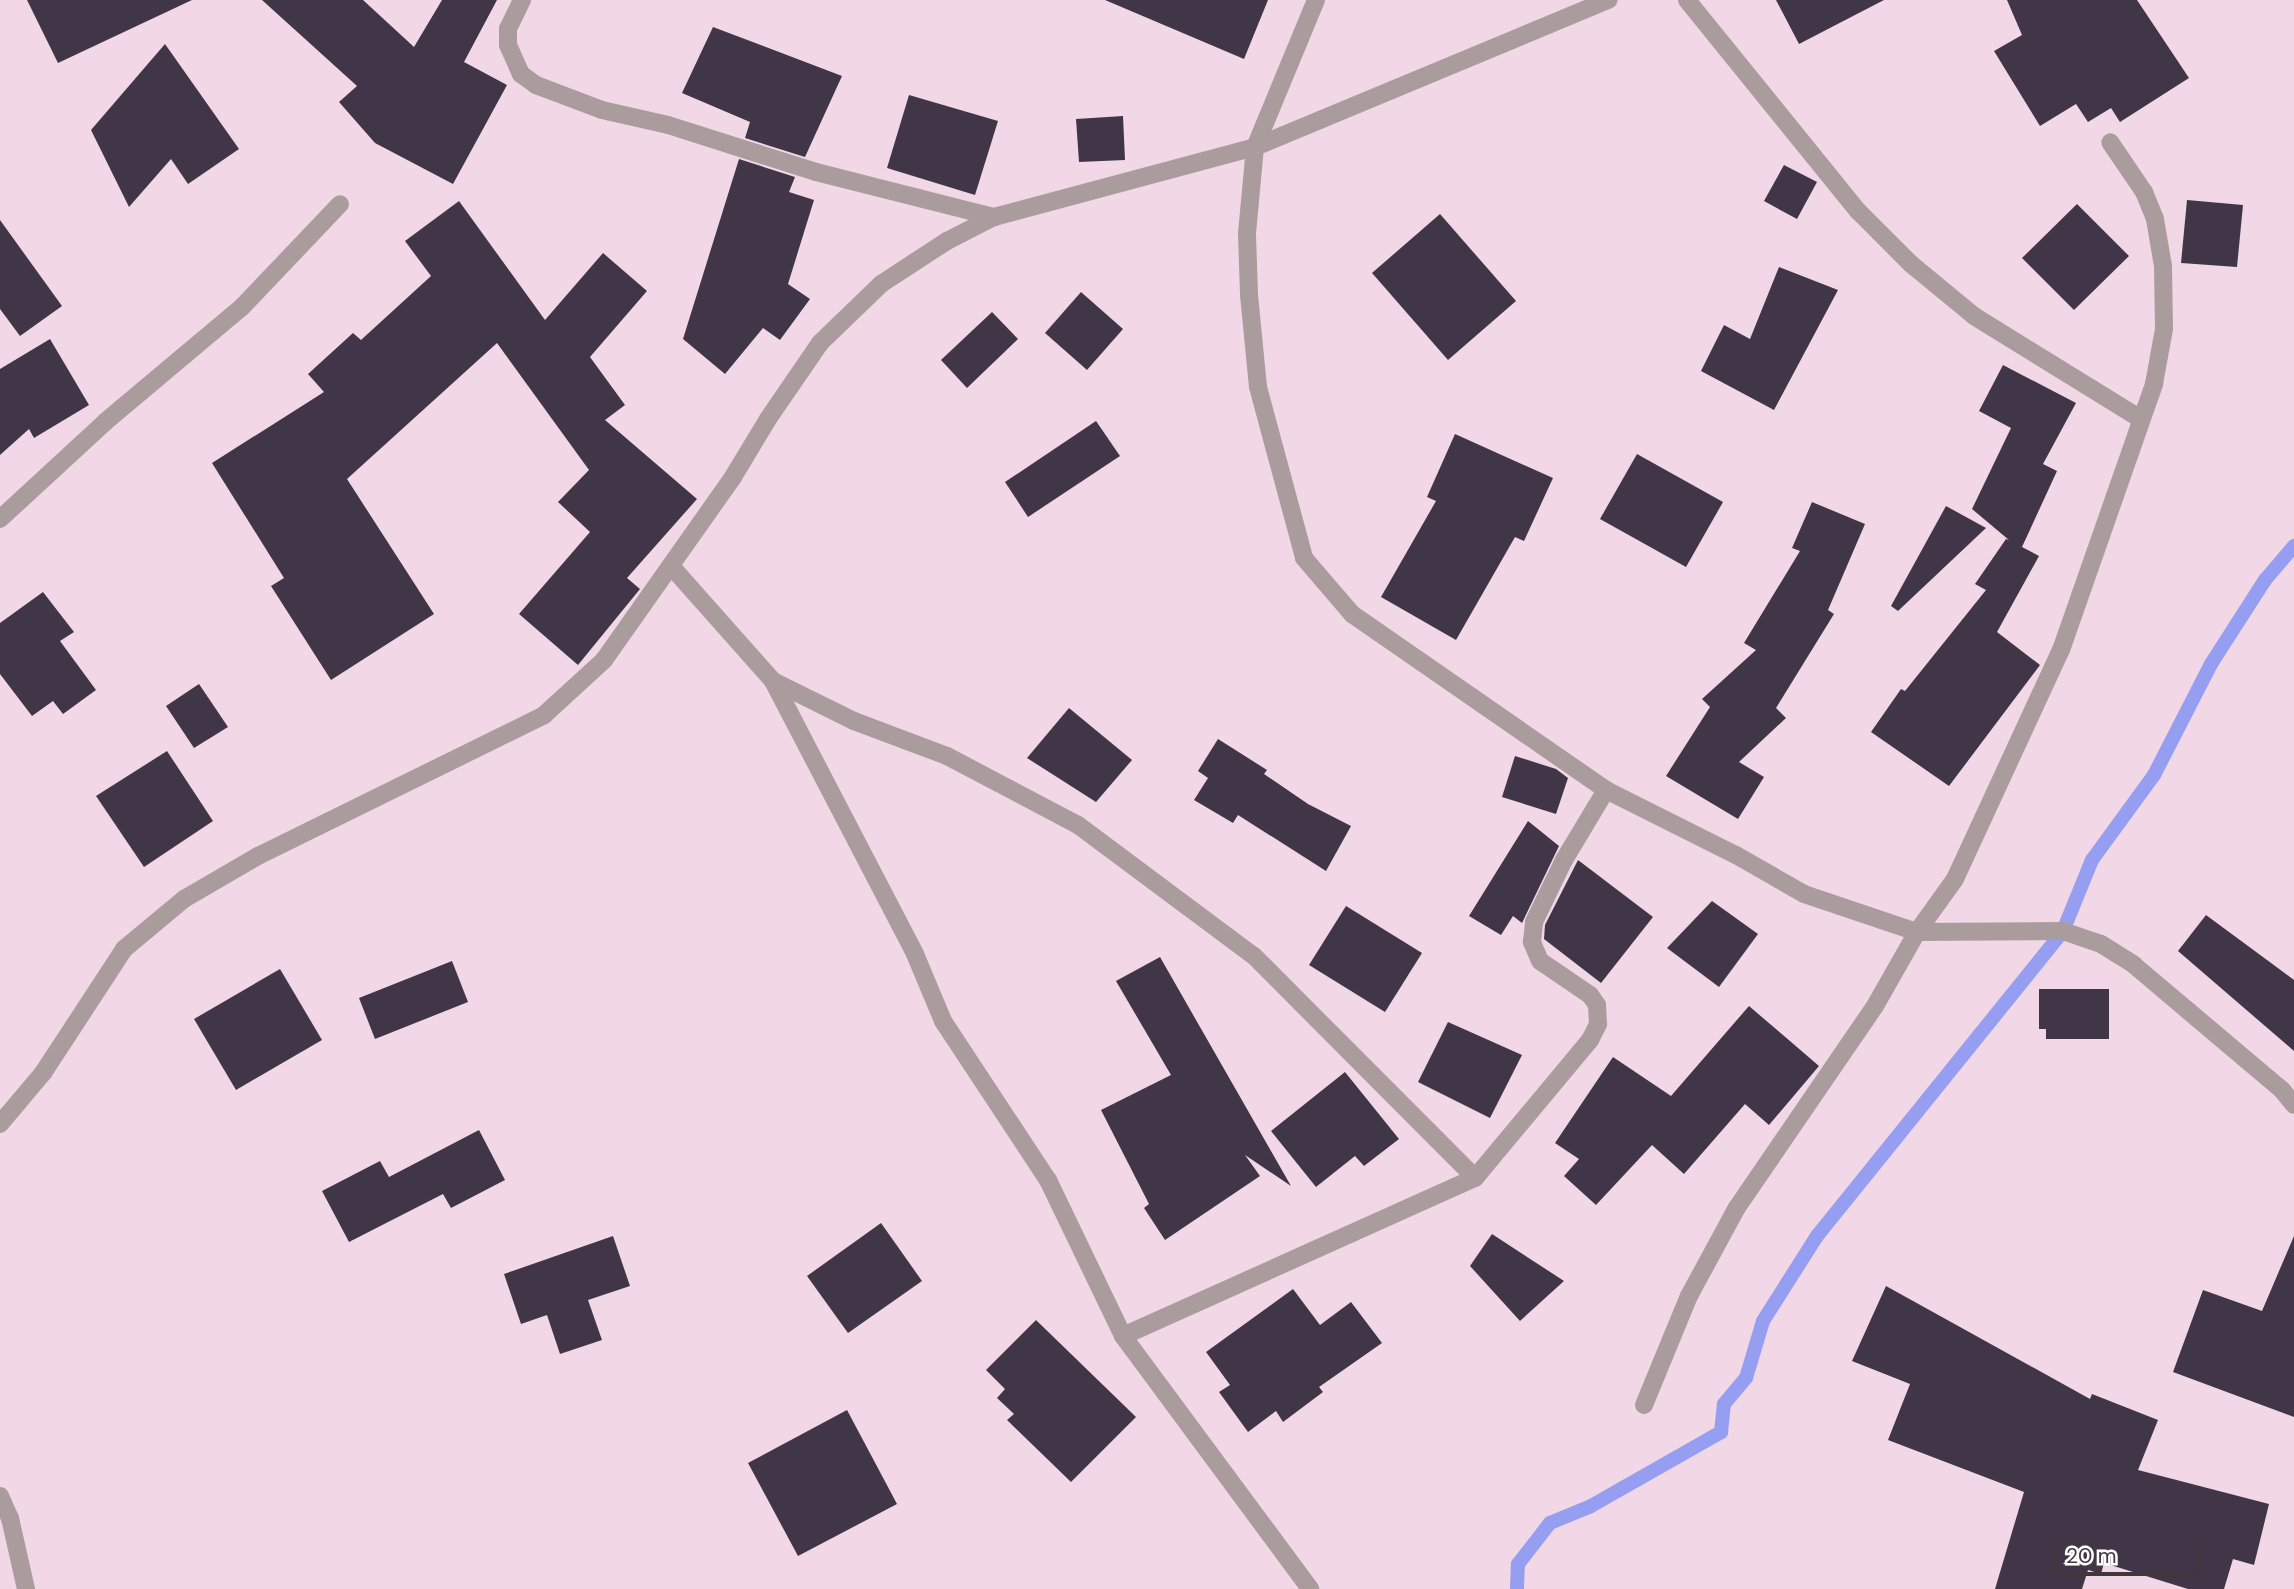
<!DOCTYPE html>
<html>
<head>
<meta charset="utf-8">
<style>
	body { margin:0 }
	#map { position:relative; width:2294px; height:1589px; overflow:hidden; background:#f2d8e6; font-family:"DM Sans",sans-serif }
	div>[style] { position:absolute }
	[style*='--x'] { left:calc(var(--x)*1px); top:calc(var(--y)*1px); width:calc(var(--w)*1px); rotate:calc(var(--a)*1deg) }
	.stream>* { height:14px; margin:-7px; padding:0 7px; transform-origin:7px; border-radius:7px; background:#959ef1 }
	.building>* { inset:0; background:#403648 }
	.street>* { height:18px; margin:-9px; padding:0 9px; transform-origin:9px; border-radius:9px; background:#aa9c9d }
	span { translate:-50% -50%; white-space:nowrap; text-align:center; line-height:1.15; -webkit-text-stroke:7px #fff; paint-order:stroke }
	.scale { position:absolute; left:2053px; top:1544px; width:147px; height:32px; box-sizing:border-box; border:4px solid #40363c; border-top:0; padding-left:9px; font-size:21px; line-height:24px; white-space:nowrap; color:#40363c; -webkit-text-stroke:5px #fff; paint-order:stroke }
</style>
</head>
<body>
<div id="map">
	<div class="stream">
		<i style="--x:1517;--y:1589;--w:25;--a:-88"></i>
		<i style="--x:1518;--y:1564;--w:52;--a:-52"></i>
		<i style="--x:1550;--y:1523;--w:44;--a:-22.5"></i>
		<i style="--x:1591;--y:1506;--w:150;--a:-29.6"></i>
		<i style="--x:1721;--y:1432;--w:28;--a:-84"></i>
		<i style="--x:1724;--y:1404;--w:34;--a:-50"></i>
		<i style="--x:1746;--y:1378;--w:59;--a:-73.4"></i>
		<i style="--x:1763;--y:1321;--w:101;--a:-57.6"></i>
		<i style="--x:1817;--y:1236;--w:392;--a:-51.1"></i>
		<i style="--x:2063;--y:931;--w:77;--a:-67.8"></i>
		<i style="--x:2092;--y:860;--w:105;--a:-53.9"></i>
		<i style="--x:2154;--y:775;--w:125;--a:-62.8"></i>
		<i style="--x:2211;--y:664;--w:100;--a:-57.3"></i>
		<i style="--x:2265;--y:580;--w:45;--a:-49.5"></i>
	</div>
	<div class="building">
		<i style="clip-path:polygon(27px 0,192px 0,58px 63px)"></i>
		<i style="clip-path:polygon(262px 0,363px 0,414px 47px,442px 0,497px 0,464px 62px,507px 85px,453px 184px,375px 143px,339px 102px,357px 86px)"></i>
		<i style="clip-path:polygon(1105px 0,1268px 0,1244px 59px)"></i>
		<i style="clip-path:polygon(1776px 0,1884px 0,1799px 44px)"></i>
		<i style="clip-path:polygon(2007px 0,2137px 0,2189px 78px,2120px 122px,2111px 108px,2088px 122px,2076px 104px,2040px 126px,1994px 51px,2022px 35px)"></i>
		<i style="clip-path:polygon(713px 27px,842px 76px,805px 157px,745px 138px,750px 122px,682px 93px)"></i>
		<i style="clip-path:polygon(165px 44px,239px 149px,188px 184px,171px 159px,129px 207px,91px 130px)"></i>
		<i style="clip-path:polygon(909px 95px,998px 121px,975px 195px,887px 168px)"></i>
		<i style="clip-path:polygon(1123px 116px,1125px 160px,1079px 162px,1076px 119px)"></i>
		<i style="clip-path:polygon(739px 159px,795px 177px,789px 192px,814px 200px,788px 284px,810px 299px,780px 340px,763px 328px,725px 374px,683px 339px)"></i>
		<i style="clip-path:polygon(1784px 165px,1817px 182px,1797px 219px,1764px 201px)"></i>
		<i style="clip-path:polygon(2187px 200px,2243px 205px,2237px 267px,2181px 263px)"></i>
		<i style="clip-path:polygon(459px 201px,545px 320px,603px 253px,647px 291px,590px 357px,625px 405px,605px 420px,697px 499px,627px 578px,640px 589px,578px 665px,519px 614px,590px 532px,558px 502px,589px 470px,497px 343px,347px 479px,434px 614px,331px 680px,271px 586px,284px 578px,212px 463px,324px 392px,308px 374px,353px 333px,361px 340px,431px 276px,405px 241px)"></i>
		<i style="clip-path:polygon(2077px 204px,2129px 256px,2074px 310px,2022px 258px)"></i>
		<i style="clip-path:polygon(1440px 214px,1516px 301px,1448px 360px,1372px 273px)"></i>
		<i style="clip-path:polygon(0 220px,62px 306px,20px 336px,0 309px)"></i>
		<i style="clip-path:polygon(1779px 267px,1838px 290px,1774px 410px,1701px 371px,1724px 325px,1750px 339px)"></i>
		<i style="clip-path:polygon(1081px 292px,1123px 329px,1087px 370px,1045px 333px)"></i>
		<i style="clip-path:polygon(992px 312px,1018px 339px,967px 388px,941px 360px)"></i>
		<i style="clip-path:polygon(50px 339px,89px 405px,34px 438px,29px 429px,0 455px,0 369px)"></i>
		<i style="clip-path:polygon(2003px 365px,2076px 403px,2043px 464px,2057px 471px,2022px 547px,2039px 556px,1997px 632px,2040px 665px,1949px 786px,1871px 732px,1901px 689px,1905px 691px,1986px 590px,1975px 584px,2006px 539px,2009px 540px,1972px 509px,2011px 428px,1979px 411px)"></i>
		<i style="clip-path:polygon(1096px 421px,1120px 456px,1028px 517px,1005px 482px)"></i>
		<i style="clip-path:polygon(1455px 434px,1553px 478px,1524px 541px,1515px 537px,1456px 640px,1381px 597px,1436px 501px,1427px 497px)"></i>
		<i style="clip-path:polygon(1637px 454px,1723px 502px,1686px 567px,1600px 519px)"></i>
		<i style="clip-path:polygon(1812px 502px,1865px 524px,1828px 610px,1834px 614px,1776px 708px,1786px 718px,1739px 762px,1764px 777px,1738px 819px,1666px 776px,1710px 707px,1702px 699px,1756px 650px,1744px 643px,1800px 551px,1792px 548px)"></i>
		<i style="clip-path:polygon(1946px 506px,1986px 528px,1898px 611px,1891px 606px)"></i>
		<i style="clip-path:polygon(43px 592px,74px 632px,60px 641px,96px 690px,63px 714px,53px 701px,32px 716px,0 674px,0 623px)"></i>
		<i style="clip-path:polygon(199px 684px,228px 727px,194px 748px,166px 706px)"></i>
		<i style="clip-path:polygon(1069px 708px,1132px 760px,1096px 802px,1027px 758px)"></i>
		<i style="clip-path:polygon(1218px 739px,1267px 770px,1264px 774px,1308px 804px,1351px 826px,1326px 871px,1238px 815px,1233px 823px,1194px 800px,1208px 778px,1198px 771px)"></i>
		<i style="clip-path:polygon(167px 751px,213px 821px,144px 867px,96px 796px)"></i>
		<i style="clip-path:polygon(1515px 756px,1556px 769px,1568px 778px,1556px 814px,1502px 797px)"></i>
		<i style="clip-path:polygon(1528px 821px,1559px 846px,1522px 923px,1513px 916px,1501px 935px,1469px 916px)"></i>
		<i style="clip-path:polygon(1578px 860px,1653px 917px,1601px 983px,1544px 939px,1545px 925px)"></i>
		<i style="clip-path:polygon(1712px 901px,1758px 934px,1719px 987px,1667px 948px)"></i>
		<i style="clip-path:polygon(1346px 906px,1422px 953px,1385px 1012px,1309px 965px)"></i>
		<i style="clip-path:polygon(2206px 915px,2294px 980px,2294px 1051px,2178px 951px)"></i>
		<i style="clip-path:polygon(1160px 957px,1291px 1186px,1245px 1155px,1260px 1176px,1165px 1240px,1144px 1208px,1149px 1204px,1101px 1110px,1171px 1075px,1116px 981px)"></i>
		<i style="clip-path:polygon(452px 961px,468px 1002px,375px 1039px,359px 998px)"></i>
		<i style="clip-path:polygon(280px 969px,322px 1040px,236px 1090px,194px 1019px)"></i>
		<i style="clip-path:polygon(2039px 989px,2109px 989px,2109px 1039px,2046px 1039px,2046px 1029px,2039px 1029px)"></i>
		<i style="clip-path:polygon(1749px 1006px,1819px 1066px,1769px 1125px,1745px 1104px,1684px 1174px,1652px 1145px,1596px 1205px,1564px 1176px,1579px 1159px,1555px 1143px,1613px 1057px,1671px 1096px)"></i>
		<i style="clip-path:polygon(1448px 1022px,1522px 1055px,1490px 1118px,1418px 1082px)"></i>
		<i style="clip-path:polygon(1345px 1072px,1399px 1139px,1364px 1166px,1355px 1156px,1316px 1187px,1271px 1131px)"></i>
		<i style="clip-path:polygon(479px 1130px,505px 1180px,451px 1208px,443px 1194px,349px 1242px,322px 1191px,380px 1161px,389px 1177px)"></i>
		<i style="clip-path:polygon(881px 1223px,922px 1281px,848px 1333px,807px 1276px)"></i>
		<i style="clip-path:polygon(1492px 1234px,1564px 1281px,1520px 1321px,1470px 1266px)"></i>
		<i style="clip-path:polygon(613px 1236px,630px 1286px,588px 1300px,602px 1340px,560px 1354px,547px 1315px,521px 1324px,504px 1274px)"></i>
		<i style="clip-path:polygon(2294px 1236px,2294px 1417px,2173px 1372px,2203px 1290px,2262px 1311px)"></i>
		<i style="clip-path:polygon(1886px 1286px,2090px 1399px,2092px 1394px,2158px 1420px,2138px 1470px,2269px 1504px,2254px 1565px,2233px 1559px,2224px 1589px,2188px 1589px,2104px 1563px,2101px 1574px,2088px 1570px,2082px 1589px,1995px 1589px,2024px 1492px,1888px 1440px,1910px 1384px,1852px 1361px)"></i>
		<i style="clip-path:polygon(1293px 1289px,1320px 1325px,1351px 1302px,1382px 1343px,1319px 1387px,1323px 1392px,1283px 1422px,1276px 1411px,1248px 1432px,1219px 1392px,1230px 1385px,1206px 1352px)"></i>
		<i style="clip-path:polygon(1036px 1320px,1136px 1417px,1071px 1482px,1007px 1420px,1014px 1414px,997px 1398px,1005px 1389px,986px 1370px)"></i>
		<i style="clip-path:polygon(847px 1410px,897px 1504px,798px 1556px,748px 1463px)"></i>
	</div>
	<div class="street">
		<i style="--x:522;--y:0;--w:32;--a:116"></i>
		<i style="--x:508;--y:29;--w:16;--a:90"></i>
		<i style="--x:508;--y:45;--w:32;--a:66"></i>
		<i style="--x:521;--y:74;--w:19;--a:36"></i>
		<i style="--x:536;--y:85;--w:71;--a:20.7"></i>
		<i style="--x:602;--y:110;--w:68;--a:12.8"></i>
		<i style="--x:668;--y:125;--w:155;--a:17.6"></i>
		<i style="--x:816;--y:172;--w:184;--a:14.2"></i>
		<i style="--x:1316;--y:0;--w:159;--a:112.5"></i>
		<i style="--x:1255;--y:147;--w:87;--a:95.3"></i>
		<i style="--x:1247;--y:234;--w:61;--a:88.1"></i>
		<i style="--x:1249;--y:295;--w:92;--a:84.4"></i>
		<i style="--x:1258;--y:387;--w:177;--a:74.9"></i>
		<i style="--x:1304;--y:558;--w:74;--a:49.4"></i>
		<i style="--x:1352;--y:614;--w:309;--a:34.7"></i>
		<i style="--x:1606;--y:790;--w:145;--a:26.6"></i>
		<i style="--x:1736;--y:855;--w:78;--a:29.8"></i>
		<i style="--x:1804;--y:894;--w:119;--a:18.6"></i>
		<i style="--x:1917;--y:932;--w:146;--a:-0.4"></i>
		<i style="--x:2063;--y:931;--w:40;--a:18.9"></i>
		<i style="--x:2101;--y:944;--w:39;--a:32"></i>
		<i style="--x:2134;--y:965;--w:194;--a:40.2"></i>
		<i style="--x:2282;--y:1090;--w:19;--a:51"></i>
		<i style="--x:1687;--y:0;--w:272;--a:51"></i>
		<i style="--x:1858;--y:211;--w:75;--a:45"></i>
		<i style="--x:1911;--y:264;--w:82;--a:39.5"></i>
		<i style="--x:1974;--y:316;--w:196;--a:31.7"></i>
		<i style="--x:0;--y:519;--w:143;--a:-42.7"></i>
		<i style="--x:105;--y:422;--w:179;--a:-40"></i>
		<i style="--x:242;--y:307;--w:142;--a:-46.4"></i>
		<i style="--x:671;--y:566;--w:154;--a:48.4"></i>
		<i style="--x:773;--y:681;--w:308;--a:62.5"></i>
		<i style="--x:915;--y:954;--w:73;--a:67.3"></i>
		<i style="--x:943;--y:1021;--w:191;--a:56.6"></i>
		<i style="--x:1048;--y:1180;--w:173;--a:64.3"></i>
		<i style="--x:1123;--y:1336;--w:315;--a:53.5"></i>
		<i style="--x:773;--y:681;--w:90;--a:26.3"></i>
		<i style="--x:854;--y:721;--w:99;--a:20.6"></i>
		<i style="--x:947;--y:756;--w:148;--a:27.8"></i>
		<i style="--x:1078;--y:825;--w:219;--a:36.7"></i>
		<i style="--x:1254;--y:956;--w:313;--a:45.1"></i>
		<i style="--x:0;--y:1124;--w:67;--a:-49.9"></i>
		<i style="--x:43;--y:1073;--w:148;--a:-56.8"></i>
		<i style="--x:124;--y:949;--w:78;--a:-39.8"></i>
		<i style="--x:184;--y:899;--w:86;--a:-30.2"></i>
		<i style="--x:258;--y:856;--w:319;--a:-26.2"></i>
		<i style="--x:544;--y:715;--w:81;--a:-42.5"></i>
		<i style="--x:604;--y:660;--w:224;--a:-54.8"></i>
		<i style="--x:733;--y:477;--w:68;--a:-58.9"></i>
		<i style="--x:768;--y:419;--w:92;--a:-55.6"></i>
		<i style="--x:820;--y:343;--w:85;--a:-44"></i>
		<i style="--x:881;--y:284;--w:79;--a:-33.1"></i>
		<i style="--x:947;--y:241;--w:53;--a:-27.1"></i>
		<i style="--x:994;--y:217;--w:270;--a:-15"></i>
		<i style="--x:1255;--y:147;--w:383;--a:-22.6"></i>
		<i style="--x:1123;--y:1336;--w:386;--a:-24.2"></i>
		<i style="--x:1475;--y:1178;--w:180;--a:-50.2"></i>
		<i style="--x:1590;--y:1040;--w:18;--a:-63"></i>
		<i style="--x:1598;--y:1024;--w:19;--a:-93"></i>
		<i style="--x:1597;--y:1005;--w:12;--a:-125"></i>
		<i style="--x:1590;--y:995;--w:60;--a:-145.8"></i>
		<i style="--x:1540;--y:961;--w:21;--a:-113"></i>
		<i style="--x:1532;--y:942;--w:20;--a:-84"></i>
		<i style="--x:1534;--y:922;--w:69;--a:-64.2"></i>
		<i style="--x:1564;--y:860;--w:82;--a:-59"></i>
		<i style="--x:1644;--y:1405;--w:118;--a:-67.6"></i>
		<i style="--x:1689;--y:1296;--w:99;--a:-61.6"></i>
		<i style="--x:1736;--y:1209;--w:246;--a:-55.6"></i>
		<i style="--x:1875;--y:1006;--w:85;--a:-60.4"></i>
		<i style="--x:1917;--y:932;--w:65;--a:-54.4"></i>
		<i style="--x:1955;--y:879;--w:252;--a:-65.2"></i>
		<i style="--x:2061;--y:650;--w:282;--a:-70.7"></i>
		<i style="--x:2154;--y:384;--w:56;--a:-79.7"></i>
		<i style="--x:2164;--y:329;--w:63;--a:-90.9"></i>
		<i style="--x:2163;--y:266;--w:48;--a:-99.7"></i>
		<i style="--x:2155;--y:219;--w:29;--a:-112"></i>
		<i style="--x:2144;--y:192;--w:60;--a:-124.2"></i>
		<i style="--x:0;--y:1496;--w:24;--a:66"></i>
		<i style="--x:10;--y:1518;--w:73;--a:77.3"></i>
	</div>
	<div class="scale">20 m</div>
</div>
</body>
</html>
